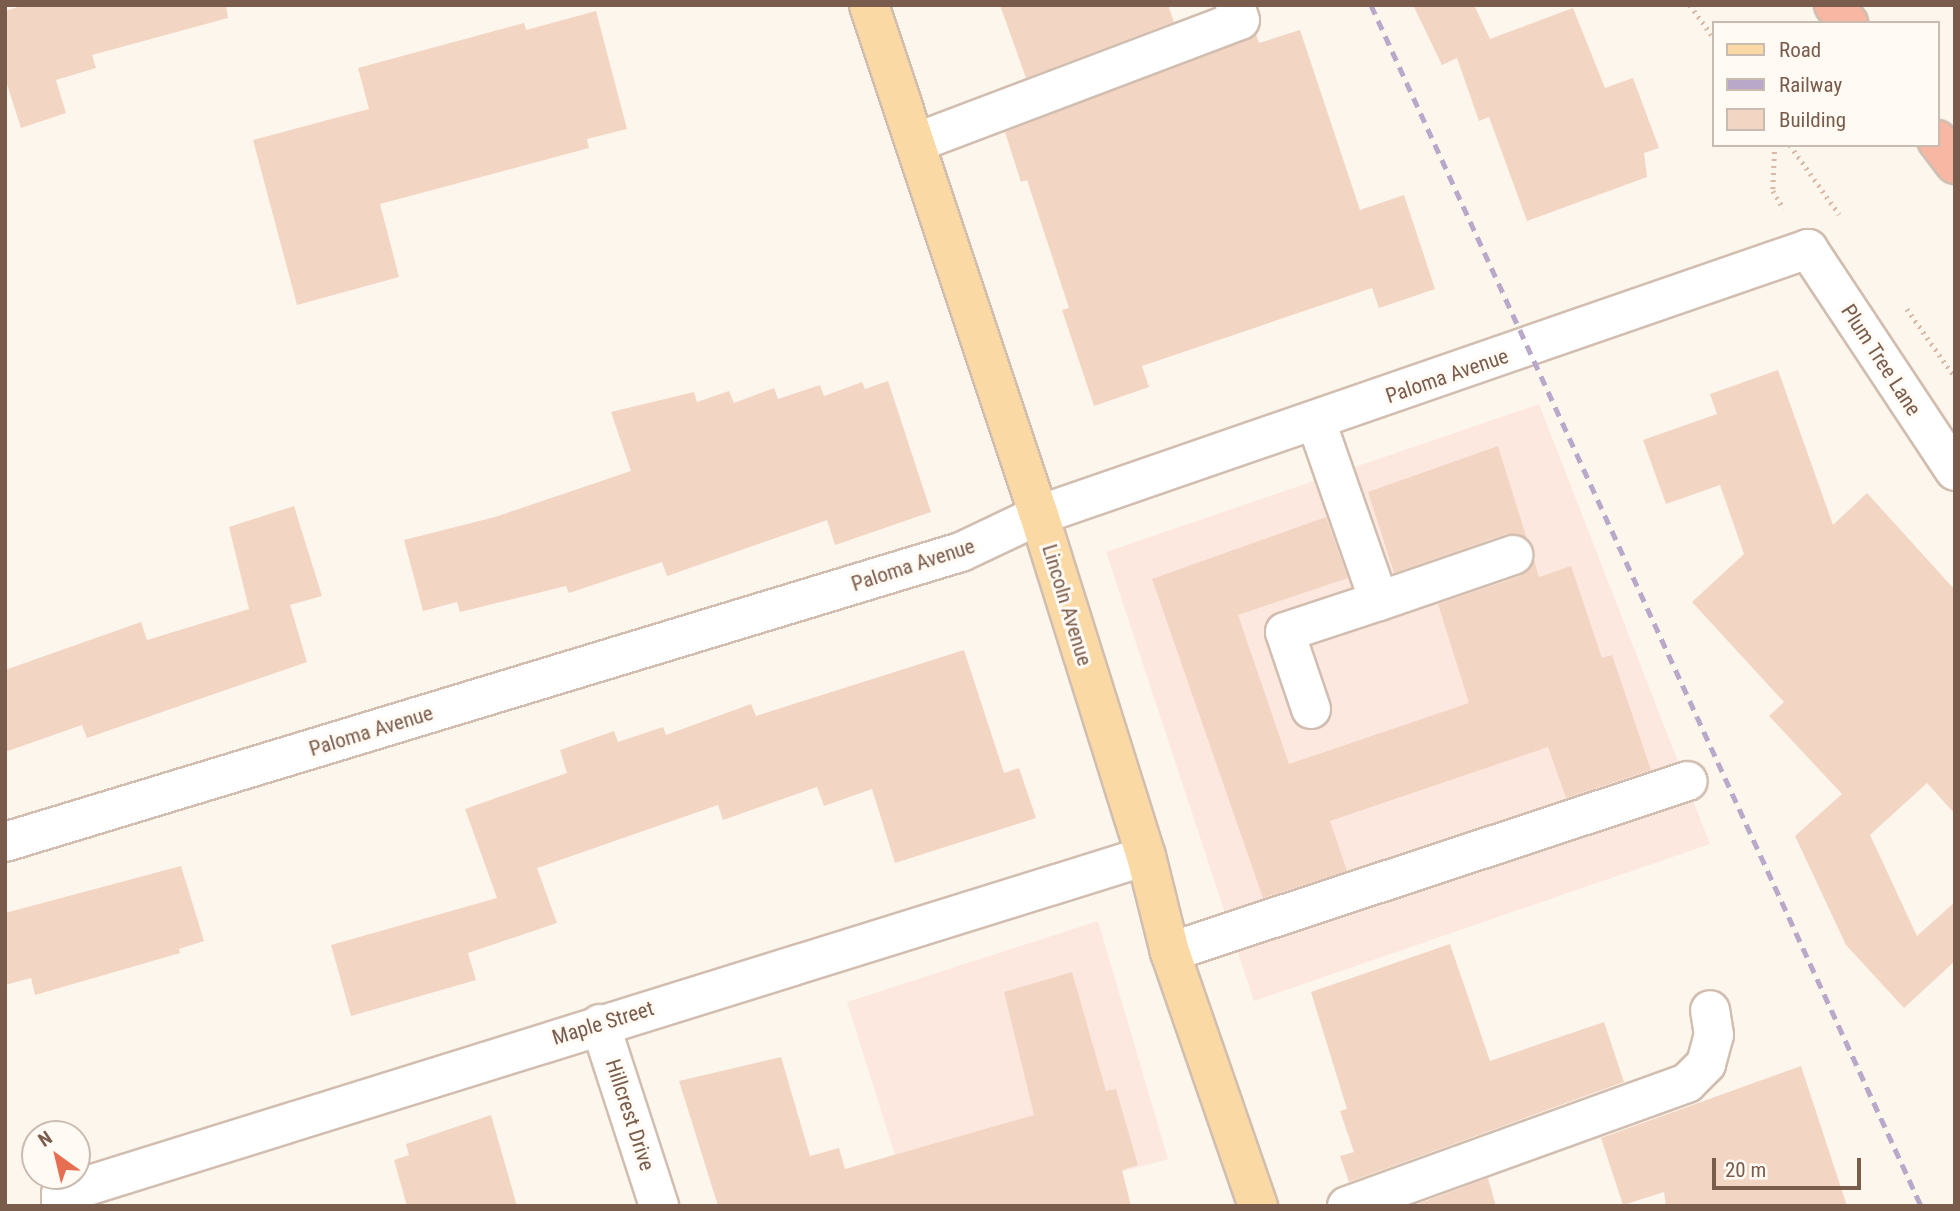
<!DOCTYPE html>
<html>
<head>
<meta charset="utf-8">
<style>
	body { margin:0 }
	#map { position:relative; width:1960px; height:1211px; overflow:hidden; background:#fdf6ec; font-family:"Roboto Condensed",sans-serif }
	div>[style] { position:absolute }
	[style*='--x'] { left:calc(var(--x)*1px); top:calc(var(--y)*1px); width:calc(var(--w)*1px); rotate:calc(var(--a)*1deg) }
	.commercial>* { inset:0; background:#fde8e0 }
	.building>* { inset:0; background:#f3d5c3 }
	.path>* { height:4.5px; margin-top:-2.25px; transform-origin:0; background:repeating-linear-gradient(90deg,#d9b8a5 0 2px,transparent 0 7px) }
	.roads { filter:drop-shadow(2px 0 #d1beb0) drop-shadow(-2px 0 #d1beb0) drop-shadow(0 2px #d1beb0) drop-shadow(0 -2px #d1beb0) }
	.minor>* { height:38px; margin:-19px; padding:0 19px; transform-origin:19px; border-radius:19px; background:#fff }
	.major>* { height:38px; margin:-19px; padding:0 19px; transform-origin:19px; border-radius:19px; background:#fbd9a5 }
	.highway>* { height:38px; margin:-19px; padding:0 19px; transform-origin:19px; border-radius:19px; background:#f7b7a3 }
	.rail>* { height:5px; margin-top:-2.5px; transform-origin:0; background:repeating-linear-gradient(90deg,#b9a8c9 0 10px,transparent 0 17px) }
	span { translate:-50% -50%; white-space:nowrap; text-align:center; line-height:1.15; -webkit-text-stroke:6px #fffaf3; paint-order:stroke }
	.street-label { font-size:21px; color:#7a5c4d }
	.frame { position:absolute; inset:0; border:7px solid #7a5c4d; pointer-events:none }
	.legend { position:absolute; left:1712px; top:21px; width:228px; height:126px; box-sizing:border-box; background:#fffaf3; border:2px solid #cabbb1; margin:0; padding:9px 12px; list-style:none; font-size:21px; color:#7a5c4d }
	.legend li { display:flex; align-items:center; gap:14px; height:35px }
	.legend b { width:35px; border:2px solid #cabbb1 }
	.north { position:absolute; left:21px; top:1120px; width:70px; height:70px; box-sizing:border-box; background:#fffaf3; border:2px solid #cabbb1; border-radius:50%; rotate:326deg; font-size:19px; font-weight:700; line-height:28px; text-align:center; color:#7a5c4d }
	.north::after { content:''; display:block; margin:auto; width:24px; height:32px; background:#e76f51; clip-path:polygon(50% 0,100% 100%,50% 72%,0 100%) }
	.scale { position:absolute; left:1712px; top:1158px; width:149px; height:32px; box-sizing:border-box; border:4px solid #7a5c4d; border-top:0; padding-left:9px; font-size:21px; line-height:24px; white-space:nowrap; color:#7a5c4d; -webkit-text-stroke:5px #fffaf3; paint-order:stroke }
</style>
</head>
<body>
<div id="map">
	<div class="commercial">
		<i style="clip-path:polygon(1539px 404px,1710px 844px,1254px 1001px,1106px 552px)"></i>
		<i style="clip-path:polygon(1098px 921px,1168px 1159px,998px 1206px,911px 1206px,847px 1002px)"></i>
	</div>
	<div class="building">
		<i style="clip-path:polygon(24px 5px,226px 5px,228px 18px,92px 55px,96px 68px,56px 80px,66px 113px,21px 128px,5px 78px,5px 11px)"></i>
		<i style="clip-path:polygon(1000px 5px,1168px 5px,1174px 22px,1026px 78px)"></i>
		<i style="clip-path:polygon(1413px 5px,1474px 5px,1490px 39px,1573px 8px,1605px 88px,1633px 78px,1659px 148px,1644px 153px,1647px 177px,1527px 221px,1489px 117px,1479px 121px,1457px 58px,1442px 65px)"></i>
		<i style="clip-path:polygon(596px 11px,627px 129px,587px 139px,589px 148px,380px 204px,399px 277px,297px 305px,253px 140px,369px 109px,358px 68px,524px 23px,526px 30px)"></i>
		<i style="clip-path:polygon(1300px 30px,1360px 210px,1404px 195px,1435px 289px,1379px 308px,1372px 288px,1142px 366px,1149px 387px,1094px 406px,1062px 310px,1069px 308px,1027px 180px,1021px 182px,1005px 132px,1256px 34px,1259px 43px)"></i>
		<i style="clip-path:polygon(1778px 370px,1833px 525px,1867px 493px,1955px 590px,1955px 814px,1927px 783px,1870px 835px,1917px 936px,1955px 902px,1955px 961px,1904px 1008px,1846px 945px,1795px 836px,1842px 794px,1769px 716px,1784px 702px,1692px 602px,1744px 554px,1720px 485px,1666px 504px,1643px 440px,1717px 414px,1710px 394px)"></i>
		<i style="clip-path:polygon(888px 381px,931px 512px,835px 545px,827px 520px,667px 576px,662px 562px,569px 593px,566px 586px,460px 612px,457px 602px,423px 611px,404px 540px,495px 517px,631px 471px,611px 412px,694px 392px,697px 402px,729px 391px,734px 403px,774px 388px,778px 399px,820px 385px,824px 396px,862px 382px,865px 389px)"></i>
		<i style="clip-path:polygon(1498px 446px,1527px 539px,1506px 534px,1394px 573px,1368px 492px)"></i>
		<i style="clip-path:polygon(294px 506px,322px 596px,290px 605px,307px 662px,87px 738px,82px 725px,5px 752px,5px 670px,141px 622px,147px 640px,249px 609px,229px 527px)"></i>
		<i style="clip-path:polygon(1326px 517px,1348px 578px,1238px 615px,1289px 764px,1469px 703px,1438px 604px,1520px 576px,1534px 560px,1539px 577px,1571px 566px,1602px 658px,1612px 655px,1651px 770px,1566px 798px,1548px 747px,1330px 821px,1347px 871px,1263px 898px,1152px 579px)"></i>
		<i style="clip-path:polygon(964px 650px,1004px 773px,1019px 768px,1036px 818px,895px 863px,872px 789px,824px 806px,817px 787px,723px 820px,718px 805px,537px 868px,557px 923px,468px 953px,476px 980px,351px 1016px,331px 945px,497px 898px,465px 809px,567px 773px,560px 750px,614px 731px,618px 742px,663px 727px,666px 735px,751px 704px,756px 716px)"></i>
		<i style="clip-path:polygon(181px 866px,204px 941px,179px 949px,180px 953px,35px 995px,31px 978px,5px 985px,5px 913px)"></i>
		<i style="clip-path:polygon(1450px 944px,1490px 1061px,1604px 1022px,1624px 1082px,1349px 1182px,1340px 1156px,1354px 1152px,1340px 1111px,1347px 1109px,1311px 992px)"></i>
		<i style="clip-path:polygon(1072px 972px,1106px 1091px,1116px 1089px,1138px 1165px,1122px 1170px,1131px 1206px,718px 1206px,679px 1081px,781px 1057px,810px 1156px,839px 1148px,845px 1169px,1034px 1115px,1004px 992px)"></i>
		<i style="clip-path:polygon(1801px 1066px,1847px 1206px,1666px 1206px,1664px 1192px,1623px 1205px,1601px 1138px)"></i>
		<i style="clip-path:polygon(491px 1115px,517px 1206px,407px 1206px,394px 1160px,409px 1155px,406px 1144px)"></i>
		<i style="clip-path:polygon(1488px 1178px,1496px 1206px,1412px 1206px)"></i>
	</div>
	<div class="path">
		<i style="--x:1690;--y:5;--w:39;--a:54"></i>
		<i style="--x:1775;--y:145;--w:46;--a:92.5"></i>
		<i style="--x:1773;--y:191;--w:21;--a:59"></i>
		<i style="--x:1790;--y:145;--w:85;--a:54.6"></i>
		<i style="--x:1907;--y:309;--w:83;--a:54.8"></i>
	</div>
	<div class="roads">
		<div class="minor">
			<i style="--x:915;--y:143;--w:347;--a:-20.7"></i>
			<i style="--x:1240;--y:20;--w:16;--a:-108"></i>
			<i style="--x:1379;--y:601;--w:142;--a:-18.9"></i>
			<i style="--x:1311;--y:709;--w:81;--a:-108.7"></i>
			<i style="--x:1285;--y:632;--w:99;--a:-18.3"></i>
			<i style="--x:1379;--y:601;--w:191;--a:-109.3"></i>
			<i style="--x:5;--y:842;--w:999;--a:-16.88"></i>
			<i style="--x:961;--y:552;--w:86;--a:-25.4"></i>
			<i style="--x:1039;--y:515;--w:814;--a:-19.08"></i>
			<i style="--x:1808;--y:249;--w:266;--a:56.5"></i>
			<i style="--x:1170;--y:952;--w:545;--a:-18.27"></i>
			<i style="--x:600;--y:1024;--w:191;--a:72"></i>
			<i style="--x:61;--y:1206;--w:12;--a:-90"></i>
			<i style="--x:61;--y:1194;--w:1136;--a:-17.3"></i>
			<i style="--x:1347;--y:1206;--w:362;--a:-19.9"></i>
			<i style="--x:1687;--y:1083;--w:27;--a:-45"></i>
			<i style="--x:1706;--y:1064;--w:30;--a:-75"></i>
			<i style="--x:1714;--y:1035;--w:25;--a:-99"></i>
		</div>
		<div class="major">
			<i style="--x:869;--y:5;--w:538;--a:71.57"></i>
			<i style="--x:1039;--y:515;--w:357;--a:72.6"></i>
			<i style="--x:1146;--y:856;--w:99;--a:76"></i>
			<i style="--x:1170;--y:952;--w:269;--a:70.9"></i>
		</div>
		<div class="highway">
			<i style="--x:1834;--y:5;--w:23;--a:52"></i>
			<i style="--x:1937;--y:140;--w:30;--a:53"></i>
		</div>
	</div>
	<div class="rail">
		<i style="--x:1371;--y:5;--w:1321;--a:65.39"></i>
	</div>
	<div class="street-label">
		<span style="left:1881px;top:360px;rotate:57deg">Plum Tree Lane</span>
		<span style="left:1447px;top:376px;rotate:-19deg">Paloma Avenue</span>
		<span style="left:913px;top:565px;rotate:-18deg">Paloma Avenue</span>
		<span style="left:1067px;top:605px;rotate:73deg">Lincoln Avenue</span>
		<span style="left:371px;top:731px;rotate:-17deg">Paloma Avenue</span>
		<span style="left:603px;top:1023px;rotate:-17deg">Maple Street</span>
		<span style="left:630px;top:1115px;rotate:72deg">Hillcrest Drive</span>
	</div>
	<div class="frame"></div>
	<ul class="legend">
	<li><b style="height:9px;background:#fbd9a5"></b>Road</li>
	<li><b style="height:9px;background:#b9a8c9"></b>Railway</li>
	<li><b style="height:19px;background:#f3d5c3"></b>Building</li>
	</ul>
	<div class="north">N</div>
	<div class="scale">20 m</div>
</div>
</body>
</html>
